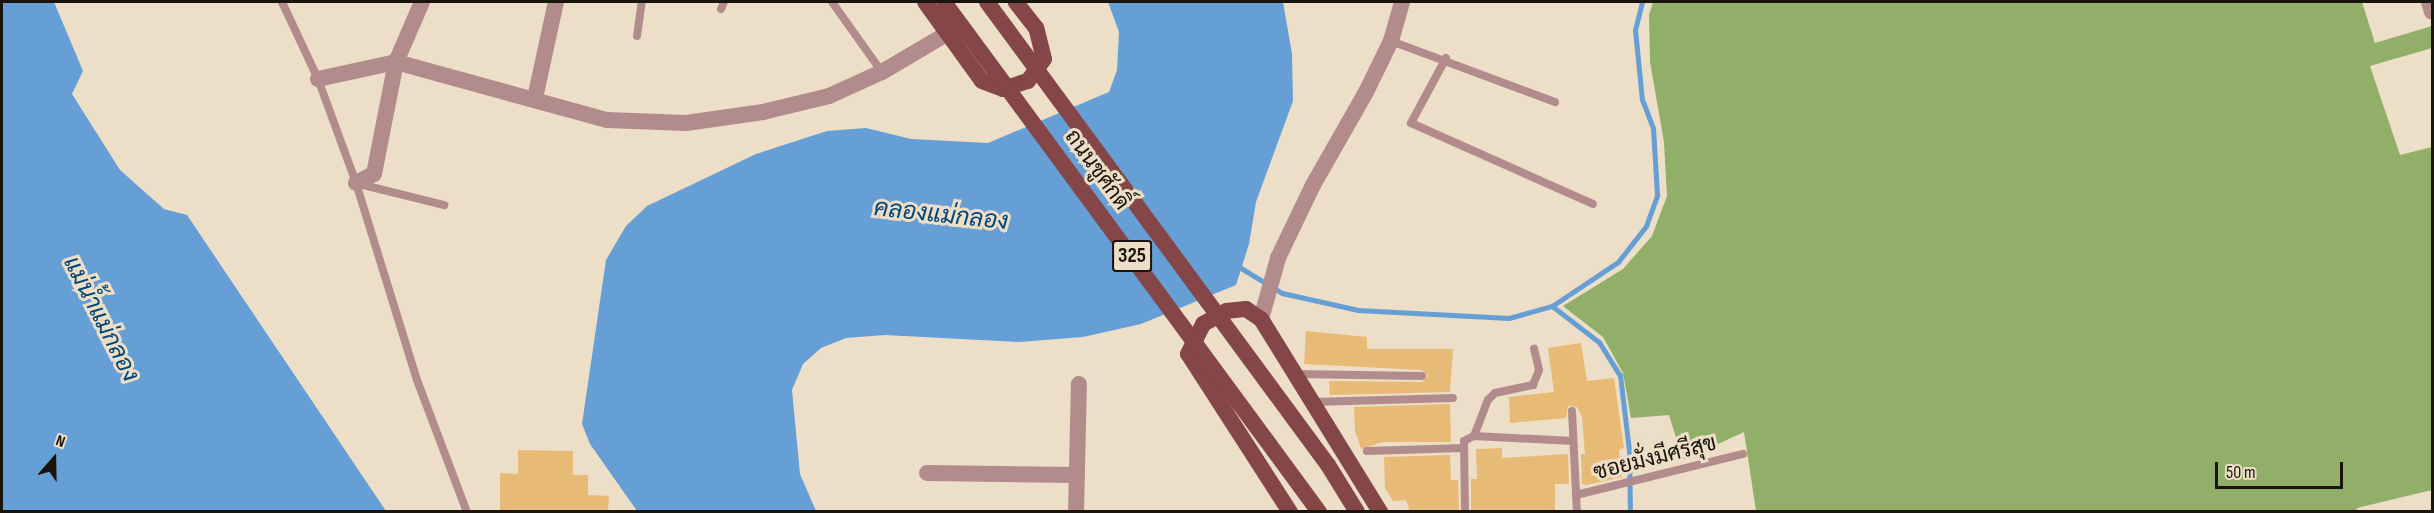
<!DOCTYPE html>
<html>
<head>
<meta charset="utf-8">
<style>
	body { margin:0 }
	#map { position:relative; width:2434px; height:513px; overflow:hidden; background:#eddec7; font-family:"Sofia Sans Condensed",Sarabun,sans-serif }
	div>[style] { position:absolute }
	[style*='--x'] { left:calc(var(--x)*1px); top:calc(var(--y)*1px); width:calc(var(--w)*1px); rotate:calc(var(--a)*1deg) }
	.forest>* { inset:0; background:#91af68 }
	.water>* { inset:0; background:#659fd5 }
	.stream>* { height:5px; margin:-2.5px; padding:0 2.5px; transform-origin:2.5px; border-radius:2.5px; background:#659fd5 }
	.building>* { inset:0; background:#e7bb75 }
	.service>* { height:8px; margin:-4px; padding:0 4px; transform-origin:4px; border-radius:4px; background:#b28c8c }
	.minor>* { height:16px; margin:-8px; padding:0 8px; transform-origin:8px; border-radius:8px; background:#b28c8c }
	.primary>* { height:16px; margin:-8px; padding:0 8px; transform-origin:8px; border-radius:8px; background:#854648 }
	.primary-bridge>* { height:16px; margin:-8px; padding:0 8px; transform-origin:8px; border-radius:8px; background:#854648 }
	span { translate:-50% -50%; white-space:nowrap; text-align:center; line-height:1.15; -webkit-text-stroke:6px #eddec7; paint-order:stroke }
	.shield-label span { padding:2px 4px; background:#eddec7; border:2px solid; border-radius:4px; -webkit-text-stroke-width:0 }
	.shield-label { font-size:21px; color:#19140c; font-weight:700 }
	.street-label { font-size:22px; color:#19140c }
	.water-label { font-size:24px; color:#004679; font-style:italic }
	.frame { position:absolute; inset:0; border:3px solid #19140c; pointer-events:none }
	.north { position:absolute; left:24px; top:429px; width:60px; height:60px; -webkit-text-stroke:4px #eddec7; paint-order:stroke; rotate:20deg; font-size:16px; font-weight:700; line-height:24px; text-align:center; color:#19140c }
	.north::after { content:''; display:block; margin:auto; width:21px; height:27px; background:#19140c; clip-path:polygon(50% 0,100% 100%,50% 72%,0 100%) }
	.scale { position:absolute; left:2215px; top:462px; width:128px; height:27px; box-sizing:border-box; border:3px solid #19140c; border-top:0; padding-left:8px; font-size:18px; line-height:21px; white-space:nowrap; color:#19140c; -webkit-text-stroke:4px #eddec7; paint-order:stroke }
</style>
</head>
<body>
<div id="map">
	<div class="forest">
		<i style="clip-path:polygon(1653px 2px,2362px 2px,2375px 43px,2432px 26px,2432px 48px,2370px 66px,2400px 155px,2432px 147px,2432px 490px,2357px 508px,2356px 512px,1756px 511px,1744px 432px,1683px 460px,1669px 415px,1631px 418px,1623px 373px,1603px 337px,1563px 306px,1623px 269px,1652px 236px,1667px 196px,1664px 142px,1650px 62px,1649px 15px)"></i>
	</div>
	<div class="water">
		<i style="clip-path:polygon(2px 2px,54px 2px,83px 71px,72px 94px,120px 170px,164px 209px,187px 215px,386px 511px,2px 511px)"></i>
		<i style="clip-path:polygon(1108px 2px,1283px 2px,1292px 54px,1293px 101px,1256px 202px,1249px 244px,1236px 285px,1141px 324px,1083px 337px,1019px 342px,885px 335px,846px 338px,821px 348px,803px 364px,792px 390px,800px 474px,816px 511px,637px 511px,590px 444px,582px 424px,606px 260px,626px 226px,647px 206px,756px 154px,827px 131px,866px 128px,911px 139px,988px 143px,1109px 92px,1117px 70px,1119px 32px)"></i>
	</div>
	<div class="stream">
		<i style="--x:1236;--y:265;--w:54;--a:31.3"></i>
		<i style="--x:1282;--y:293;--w:78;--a:12.6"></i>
		<i style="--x:1358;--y:310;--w:151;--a:3"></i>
		<i style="--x:1509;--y:318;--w:45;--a:-15.6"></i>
		<i style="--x:1552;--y:306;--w:79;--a:-33.7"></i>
		<i style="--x:1618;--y:262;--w:46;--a:-52.1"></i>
		<i style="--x:1646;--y:226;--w:33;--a:-70"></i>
		<i style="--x:1657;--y:195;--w:67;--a:-93.4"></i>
		<i style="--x:1653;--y:128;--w:30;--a:-111"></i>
		<i style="--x:1642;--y:100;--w:70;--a:-95.7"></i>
		<i style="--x:1635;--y:30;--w:29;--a:-76"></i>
		<i style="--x:1552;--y:306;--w:59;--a:37.5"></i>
		<i style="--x:1599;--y:342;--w:39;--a:58"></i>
		<i style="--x:1620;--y:375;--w:77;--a:83.2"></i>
		<i style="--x:1629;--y:451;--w:61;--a:89.1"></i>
	</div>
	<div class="building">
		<i style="clip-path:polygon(1306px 331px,1367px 337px,1367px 349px,1453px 349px,1450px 392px,1330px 395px,1329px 381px,1422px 382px,1428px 376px,1422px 370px,1304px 364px)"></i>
		<i style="clip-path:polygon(1581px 343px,1587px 381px,1614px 378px,1624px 448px,1619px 450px,1622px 477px,1587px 485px,1582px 484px,1581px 454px,1585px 454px,1582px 417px,1577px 407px,1568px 406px,1566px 418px,1510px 423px,1509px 397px,1554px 392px,1548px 348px)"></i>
		<i style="clip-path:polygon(1450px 404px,1451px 442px,1383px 442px,1361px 449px,1355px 431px,1354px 407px)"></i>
		<i style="clip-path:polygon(1502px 448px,1502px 458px,1568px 454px,1569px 484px,1555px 484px,1555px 512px,1471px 512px,1471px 479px,1477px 479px,1476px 449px)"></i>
		<i style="clip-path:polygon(518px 450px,573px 451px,573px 475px,588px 475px,588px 495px,609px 496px,608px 512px,500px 512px,500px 473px,518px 474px)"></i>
		<i style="clip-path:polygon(1450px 455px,1451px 480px,1458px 480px,1459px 512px,1410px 512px,1406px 500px,1393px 501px,1385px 488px,1384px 457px)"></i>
	</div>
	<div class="service">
		<i style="--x:282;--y:2;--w:85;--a:64.9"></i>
		<i style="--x:318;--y:79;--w:111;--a:69.9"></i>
		<i style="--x:356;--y:183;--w:206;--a:72.8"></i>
		<i style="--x:417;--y:380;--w:141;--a:69.3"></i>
		<i style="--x:832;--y:2;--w:86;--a:54.5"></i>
		<i style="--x:721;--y:9;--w:8;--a:-67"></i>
		<i style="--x:637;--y:36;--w:34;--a:-82"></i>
		<i style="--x:1391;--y:41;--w:175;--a:20.4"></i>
		<i style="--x:1446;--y:58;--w:74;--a:118.3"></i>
		<i style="--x:1411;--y:123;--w:199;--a:24"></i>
		<i style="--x:359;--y:184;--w:88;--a:13.9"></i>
		<i style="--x:1296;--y:374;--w:126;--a:0.9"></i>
		<i style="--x:1313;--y:402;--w:140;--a:-1.6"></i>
		<i style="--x:1572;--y:411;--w:101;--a:87.2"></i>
		<i style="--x:1474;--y:436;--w:39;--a:-69"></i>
		<i style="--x:1488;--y:400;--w:10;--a:-45"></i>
		<i style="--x:1495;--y:393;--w:39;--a:-12"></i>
		<i style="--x:1533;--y:385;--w:16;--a:-68"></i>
		<i style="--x:1539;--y:370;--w:22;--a:-103"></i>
		<i style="--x:1367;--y:451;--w:97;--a:-1.8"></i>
		<i style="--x:1576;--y:495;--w:172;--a:-13.8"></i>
		<i style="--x:1465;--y:512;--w:71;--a:-90.8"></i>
		<i style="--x:1464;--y:441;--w:11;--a:-27"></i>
		<i style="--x:1474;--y:436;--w:99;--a:2.9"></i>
	</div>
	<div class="minor">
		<i style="--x:2429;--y:2;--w:10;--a:73"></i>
		<i style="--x:318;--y:79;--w:80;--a:-12.3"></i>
		<i style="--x:396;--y:62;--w:219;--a:15.4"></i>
		<i style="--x:607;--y:120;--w:79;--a:2.2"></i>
		<i style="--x:686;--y:123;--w:78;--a:-8.1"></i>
		<i style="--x:763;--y:112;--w:68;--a:-13.6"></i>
		<i style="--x:829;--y:96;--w:58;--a:-24.4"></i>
		<i style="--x:882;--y:72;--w:77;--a:-30.6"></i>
		<i style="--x:535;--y:98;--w:98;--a:-77.7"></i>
		<i style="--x:356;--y:183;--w:20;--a:-27"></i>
		<i style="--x:374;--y:174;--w:114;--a:-78.9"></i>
		<i style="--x:396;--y:62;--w:65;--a:-66.6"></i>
		<i style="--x:1261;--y:319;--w:63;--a:-74.4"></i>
		<i style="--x:1278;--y:258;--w:81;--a:-64.4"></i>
		<i style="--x:1313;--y:185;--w:107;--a:-60.3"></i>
		<i style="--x:1366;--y:92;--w:57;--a:-63.9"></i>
		<i style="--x:1391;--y:41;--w:41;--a:-74.2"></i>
		<i style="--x:927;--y:473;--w:150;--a:0.8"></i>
		<i style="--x:1076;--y:512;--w:128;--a:-88.7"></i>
	</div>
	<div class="primary">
		<i style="--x:925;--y:2;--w:97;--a:54.2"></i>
		<i style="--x:982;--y:81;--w:22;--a:21"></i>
		<i style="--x:1003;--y:89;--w:26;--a:-18"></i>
		<i style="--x:1028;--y:81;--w:27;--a:-54"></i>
		<i style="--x:1044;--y:59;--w:32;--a:-104"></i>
		<i style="--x:1036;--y:28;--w:33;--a:-128"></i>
		<i style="--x:1290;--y:512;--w:188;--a:-122.8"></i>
		<i style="--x:1188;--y:354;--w:34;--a:-63"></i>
		<i style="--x:1203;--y:324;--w:26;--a:-29"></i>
		<i style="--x:1226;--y:311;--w:20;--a:-6"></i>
		<i style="--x:1246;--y:309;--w:18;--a:34"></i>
		<i style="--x:1261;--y:319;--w:227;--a:58.3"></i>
	</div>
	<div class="primary-bridge">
		<i style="--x:944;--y:2;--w:633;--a:53.67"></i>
		<i style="--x:987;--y:2;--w:575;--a:53.63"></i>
		<i style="--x:1328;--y:465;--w:55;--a:58.3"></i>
	</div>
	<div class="shield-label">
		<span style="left:1132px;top:256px">325</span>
	</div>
	<div class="street-label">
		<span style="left:1097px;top:170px;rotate:54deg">ถนนชูศักดิ์</span>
		<span style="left:1655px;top:458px;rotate:-14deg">ซอยมั่งมีศรีสุข</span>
	</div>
	<div class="water-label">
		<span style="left:941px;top:215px;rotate:6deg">คลองแม่กลอง</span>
		<span style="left:101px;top:319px;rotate:63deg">แม่น้ำแม่กลอง</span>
	</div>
	<div class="frame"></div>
	<div class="north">N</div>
	<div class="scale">50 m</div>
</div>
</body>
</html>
